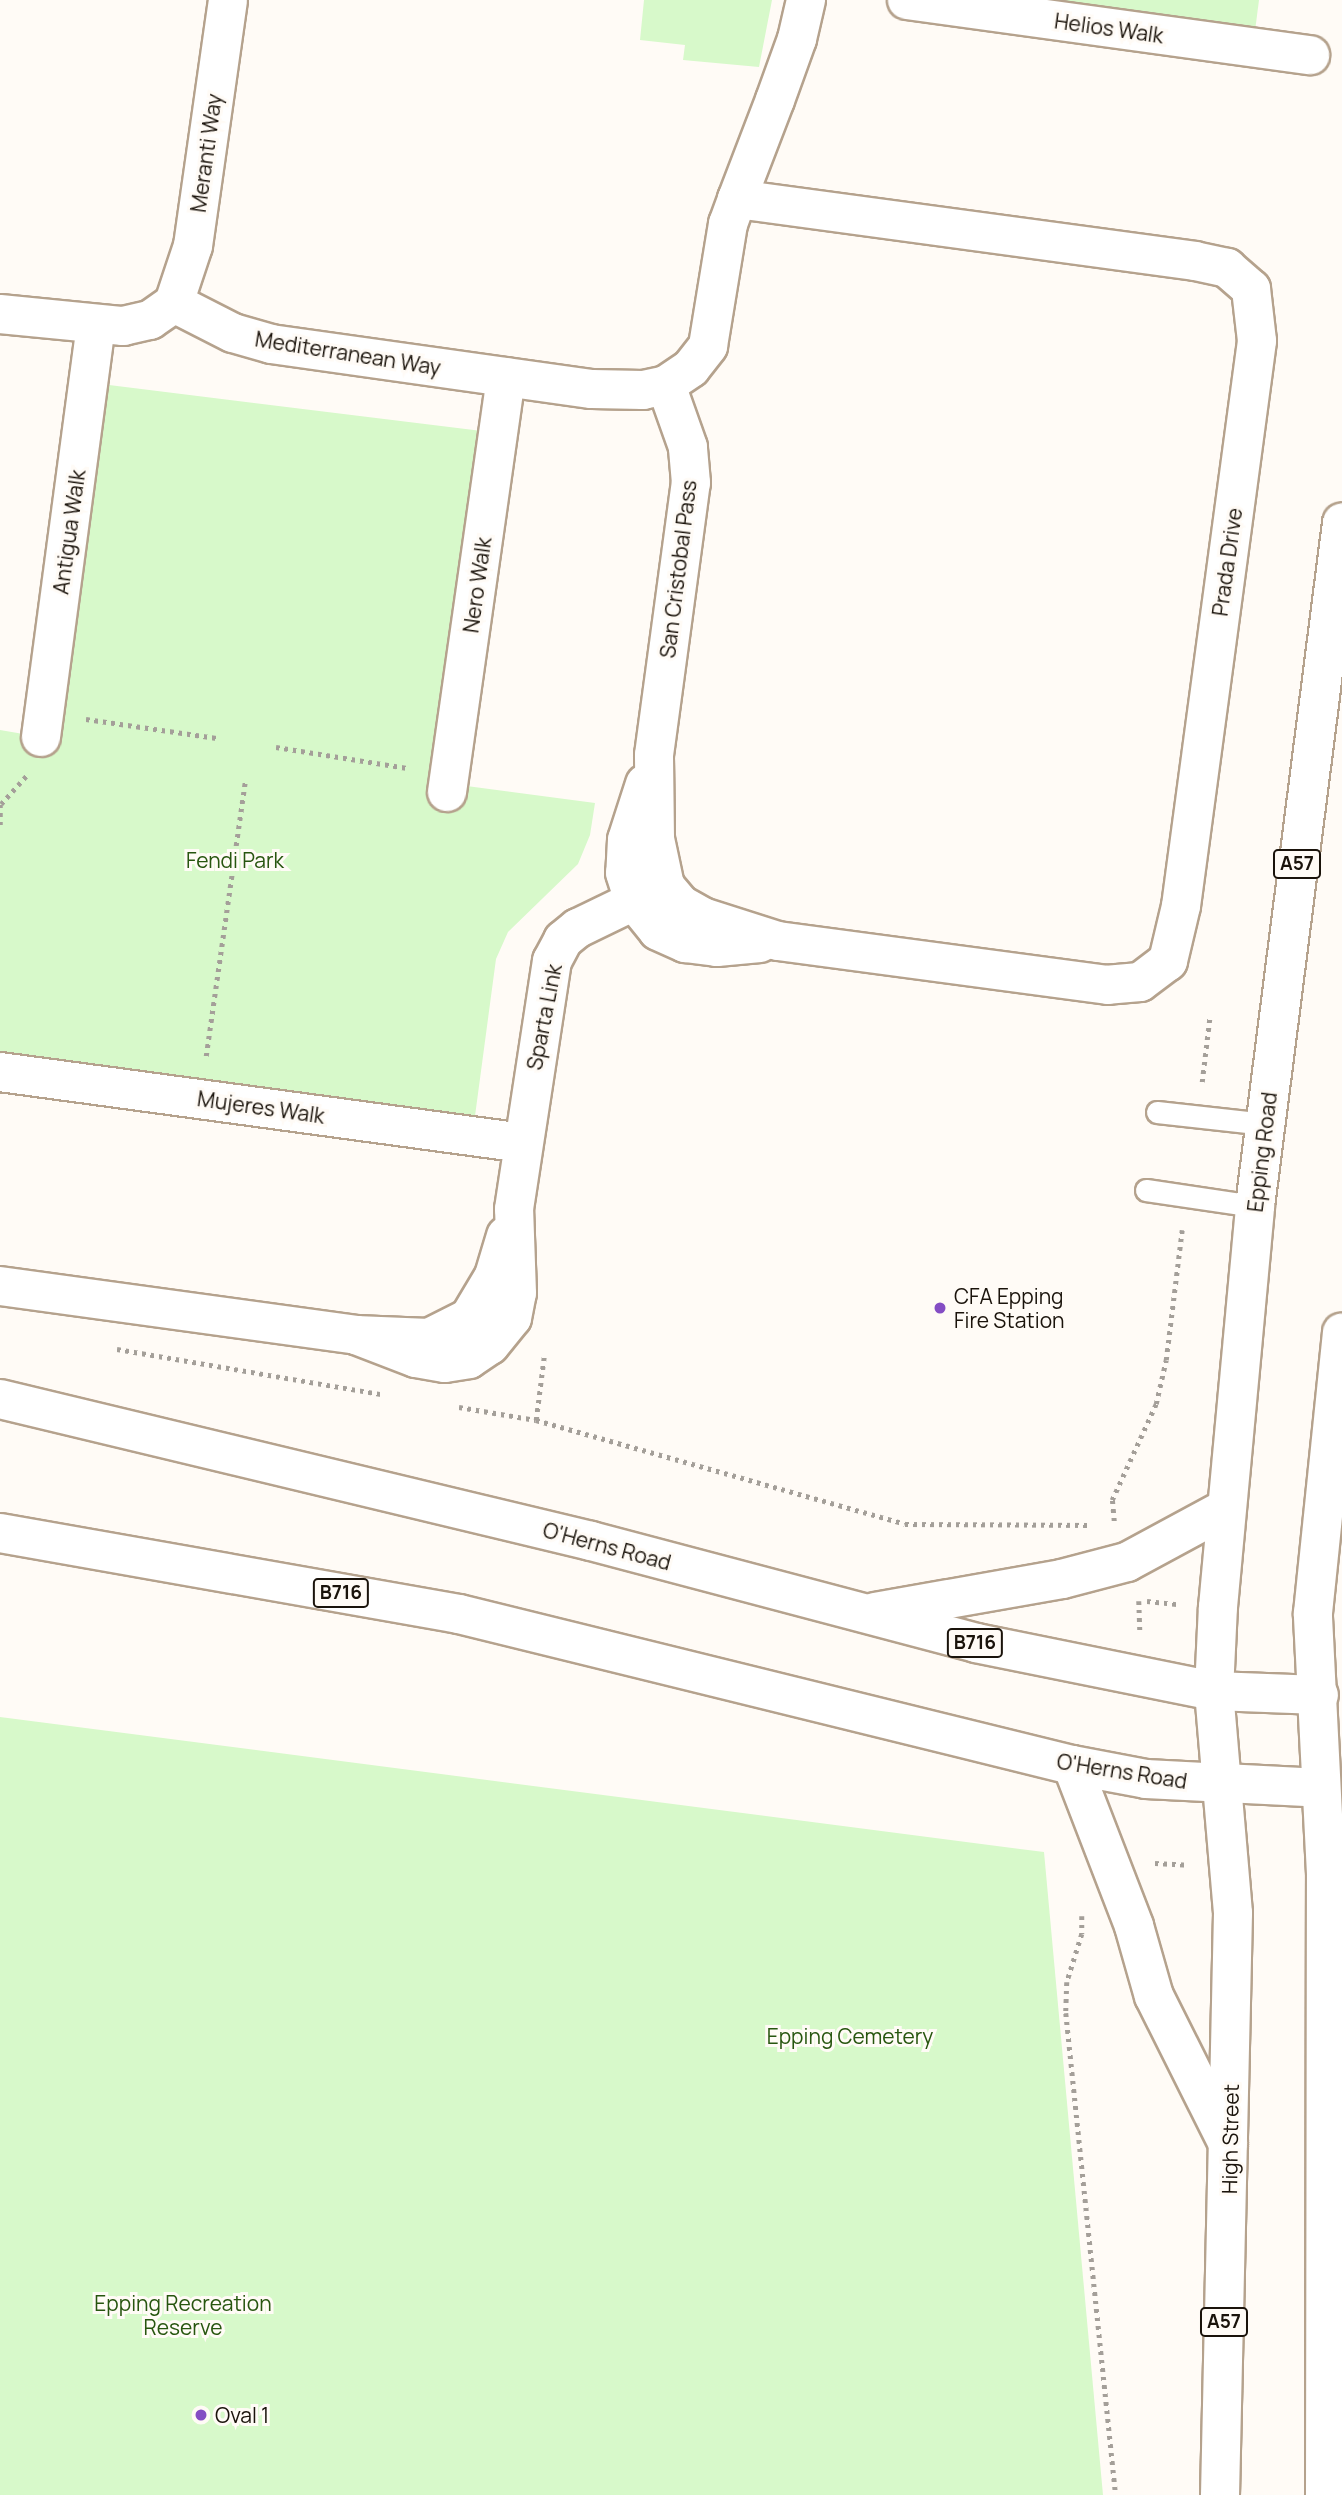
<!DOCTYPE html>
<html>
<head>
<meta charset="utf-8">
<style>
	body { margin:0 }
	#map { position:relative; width:1342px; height:2495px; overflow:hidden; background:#fffbf6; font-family:Manrope,sans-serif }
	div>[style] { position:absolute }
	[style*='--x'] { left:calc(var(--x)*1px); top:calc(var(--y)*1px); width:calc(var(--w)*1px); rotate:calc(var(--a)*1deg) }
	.green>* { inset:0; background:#d7f9ca }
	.path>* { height:4.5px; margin-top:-2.25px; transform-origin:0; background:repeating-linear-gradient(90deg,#a49f99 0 3.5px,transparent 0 8.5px) }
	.roads { filter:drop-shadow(2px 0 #b5a28d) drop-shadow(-2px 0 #b5a28d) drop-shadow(0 2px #b5a28d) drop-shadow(0 -2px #b5a28d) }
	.lane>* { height:21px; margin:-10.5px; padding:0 10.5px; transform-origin:10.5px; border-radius:10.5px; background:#fff }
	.street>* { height:38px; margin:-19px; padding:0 19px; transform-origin:19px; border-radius:19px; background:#fff }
	.primary>* { height:38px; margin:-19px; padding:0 19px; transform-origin:19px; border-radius:19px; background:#fff }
	.dots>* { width:19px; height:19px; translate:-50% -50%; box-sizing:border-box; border:4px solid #fffbf6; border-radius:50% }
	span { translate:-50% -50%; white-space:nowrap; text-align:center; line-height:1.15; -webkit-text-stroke:6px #fffbf6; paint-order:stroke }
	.shield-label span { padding:2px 5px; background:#fffbf6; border:2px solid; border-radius:5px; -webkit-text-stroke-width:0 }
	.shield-label { font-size:19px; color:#1a130b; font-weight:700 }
	.street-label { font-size:21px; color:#1a130b }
	.park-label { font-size:21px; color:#27560f }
	.poi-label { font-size:21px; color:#1a130b }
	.left { translate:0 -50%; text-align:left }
</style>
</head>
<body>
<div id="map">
	<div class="green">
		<i style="clip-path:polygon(644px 0,772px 0,759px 67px,683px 60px,685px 45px,640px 40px)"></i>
		<i style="clip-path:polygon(1036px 0,1259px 0,1255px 31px)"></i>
		<i style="clip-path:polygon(101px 384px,490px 432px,444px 783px,595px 803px,590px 835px,578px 864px,508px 932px,496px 959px,475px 1116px,0 1053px,0 730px,41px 737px)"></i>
		<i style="clip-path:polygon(0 1717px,1044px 1852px,1103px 2495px,0 2495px)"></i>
	</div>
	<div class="path">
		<i style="--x:86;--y:719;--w:132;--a:8.3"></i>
		<i style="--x:276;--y:747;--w:133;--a:9.1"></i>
		<i style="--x:1;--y:804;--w:38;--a:-48"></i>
		<i style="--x:0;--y:825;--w:23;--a:-90"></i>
		<i style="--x:206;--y:1056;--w:278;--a:-81.9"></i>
		<i style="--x:1202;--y:1082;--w:67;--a:-83.2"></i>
		<i style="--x:117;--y:1349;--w:268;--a:9.7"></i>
		<i style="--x:459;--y:1407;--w:78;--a:9.6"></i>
		<i style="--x:536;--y:1420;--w:383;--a:15.7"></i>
		<i style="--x:905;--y:1524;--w:184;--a:0.3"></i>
		<i style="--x:536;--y:1420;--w:64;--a:-82.8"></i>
		<i style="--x:1114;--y:1521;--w:21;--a:-95"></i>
		<i style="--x:1112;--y:1500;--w:106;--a:-65.4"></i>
		<i style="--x:1156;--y:1404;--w:45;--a:-77.2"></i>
		<i style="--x:1166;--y:1360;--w:131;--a:-83"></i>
		<i style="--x:1139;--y:1601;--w:33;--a:88"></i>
		<i style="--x:1147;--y:1601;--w:30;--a:6"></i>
		<i style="--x:1155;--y:1863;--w:33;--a:3"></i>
		<i style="--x:1082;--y:1916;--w:18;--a:90"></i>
		<i style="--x:1082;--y:1934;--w:50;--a:107.4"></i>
		<i style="--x:1067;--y:1982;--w:31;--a:92"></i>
		<i style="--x:1066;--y:2013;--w:485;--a:84.1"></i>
	</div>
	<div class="roads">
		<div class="lane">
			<i style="--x:1157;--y:1112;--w:109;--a:6.3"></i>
			<i style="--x:1146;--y:1190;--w:110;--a:8.4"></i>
		</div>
		<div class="street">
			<i style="--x:907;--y:0;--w:407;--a:7.8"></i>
			<i style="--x:737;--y:199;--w:462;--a:7.7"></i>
			<i style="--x:1195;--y:261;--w:33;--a:12"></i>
			<i style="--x:1227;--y:268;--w:32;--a:41"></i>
			<i style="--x:1251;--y:289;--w:52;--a:83.4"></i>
			<i style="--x:1257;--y:341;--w:570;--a:97.66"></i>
			<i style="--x:1181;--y:906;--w:57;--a:103.3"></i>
			<i style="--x:1168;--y:961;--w:35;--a:143"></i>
			<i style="--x:1140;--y:982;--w:32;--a:175"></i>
			<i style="--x:1108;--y:985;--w:333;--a:-172.4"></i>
			<i style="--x:778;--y:941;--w:79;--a:-162.3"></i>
			<i style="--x:703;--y:917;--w:25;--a:-151"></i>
			<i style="--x:681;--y:905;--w:25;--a:-130"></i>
			<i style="--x:665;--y:886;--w:48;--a:-102"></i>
			<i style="--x:655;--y:839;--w:84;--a:-90.7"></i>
			<i style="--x:654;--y:755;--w:275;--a:-82.3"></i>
			<i style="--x:691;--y:483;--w:36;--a:-95"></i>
			<i style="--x:688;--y:447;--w:66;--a:-109.5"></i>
			<i style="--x:666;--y:385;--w:30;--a:-34"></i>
			<i style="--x:691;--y:368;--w:28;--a:-52"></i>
			<i style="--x:708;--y:346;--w:124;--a:-80.7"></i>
			<i style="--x:728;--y:224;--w:27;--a:-70"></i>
			<i style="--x:737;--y:199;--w:106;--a:-69"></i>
			<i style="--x:775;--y:100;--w:65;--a:-70.2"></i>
			<i style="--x:797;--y:39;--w:40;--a:-77"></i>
			<i style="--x:174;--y:303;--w:60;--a:-71.6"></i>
			<i style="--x:193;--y:246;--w:248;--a:-81.9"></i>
			<i style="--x:0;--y:314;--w:124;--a:5.6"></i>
			<i style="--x:123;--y:326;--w:28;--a:-13"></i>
			<i style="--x:150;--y:320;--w:29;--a:-35"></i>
			<i style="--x:174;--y:303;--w:66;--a:27"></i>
			<i style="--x:233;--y:333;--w:40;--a:16"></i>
			<i style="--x:271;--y:344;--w:324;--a:8"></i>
			<i style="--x:592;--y:389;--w:51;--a:1.1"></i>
			<i style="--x:643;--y:390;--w:24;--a:-12"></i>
			<i style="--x:41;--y:737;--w:414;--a:-82.4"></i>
			<i style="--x:645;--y:784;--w:59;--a:107.8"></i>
			<i style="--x:627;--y:840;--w:33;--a:93"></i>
			<i style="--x:625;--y:873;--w:29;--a:72"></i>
			<i style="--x:634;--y:901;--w:38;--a:51"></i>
			<i style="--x:658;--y:931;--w:30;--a:24"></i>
			<i style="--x:685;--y:943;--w:32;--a:7"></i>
			<i style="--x:717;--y:947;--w:43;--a:-5.3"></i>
			<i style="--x:447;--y:792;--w:419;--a:-81.9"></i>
			<i style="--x:0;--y:1072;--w:528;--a:7.73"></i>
			<i style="--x:0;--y:1286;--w:359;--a:7.8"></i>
			<i style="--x:356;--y:1335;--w:73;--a:2.4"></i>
			<i style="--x:429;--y:1338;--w:45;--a:-26.6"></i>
			<i style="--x:469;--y:1318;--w:49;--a:-59.2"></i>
			<i style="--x:494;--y:1276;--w:42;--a:-73.3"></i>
			<i style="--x:356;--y:1335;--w:64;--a:21"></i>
			<i style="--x:416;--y:1358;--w:29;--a:10"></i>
			<i style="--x:445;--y:1363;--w:24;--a:-9"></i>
			<i style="--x:469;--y:1359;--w:25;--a:-34"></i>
			<i style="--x:490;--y:1345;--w:35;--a:-51"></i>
			<i style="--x:512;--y:1318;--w:25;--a:-79"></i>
			<i style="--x:517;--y:1293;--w:84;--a:-92"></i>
			<i style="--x:514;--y:1209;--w:251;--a:-81.3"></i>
			<i style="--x:552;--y:961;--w:24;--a:-62"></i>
			<i style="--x:563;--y:940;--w:19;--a:-39"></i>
			<i style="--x:578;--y:928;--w:97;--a:-25.8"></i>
		</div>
		<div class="primary">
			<i style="--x:0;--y:1399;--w:608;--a:13.51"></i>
			<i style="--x:591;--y:1541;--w:398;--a:14.8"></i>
			<i style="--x:976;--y:1643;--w:243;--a:11.4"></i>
			<i style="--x:1214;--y:1691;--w:105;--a:2.2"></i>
			<i style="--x:0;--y:1533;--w:466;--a:10"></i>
			<i style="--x:459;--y:1614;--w:631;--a:13.84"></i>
			<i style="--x:1072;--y:1765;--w:75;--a:10.7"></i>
			<i style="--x:1146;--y:1779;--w:175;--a:2.9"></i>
			<i style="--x:875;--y:1612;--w:190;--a:-10"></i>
			<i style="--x:1062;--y:1579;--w:67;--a:-14.7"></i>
			<i style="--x:1127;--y:1562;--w:111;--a:-28.4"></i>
			<i style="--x:1072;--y:1765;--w:173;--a:68.9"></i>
			<i style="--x:1134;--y:1926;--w:73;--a:74.1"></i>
			<i style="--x:1154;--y:1996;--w:165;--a:63.4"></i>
			<i style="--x:1220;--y:2495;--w:582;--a:-88.72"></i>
			<i style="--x:1233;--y:1913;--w:223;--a:-94.9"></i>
			<i style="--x:1214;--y:1691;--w:84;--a:-87.3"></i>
			<i style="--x:1218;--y:1607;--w:403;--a:-84.7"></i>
			<i style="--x:1255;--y:1206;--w:689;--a:-82.74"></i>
			<i style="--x:1325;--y:2495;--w:621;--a:-89.91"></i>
			<i style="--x:1326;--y:1874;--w:261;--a:-92.9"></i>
			<i style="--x:1313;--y:1613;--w:282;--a:-84.1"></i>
		</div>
	</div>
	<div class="dots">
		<i style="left:940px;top:1308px;background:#844dc4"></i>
		<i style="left:201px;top:2415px;background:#844dc4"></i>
	</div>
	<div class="shield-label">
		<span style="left:1297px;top:864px">A57</span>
		<span style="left:341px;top:1593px">B716</span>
		<span style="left:975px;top:1643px">B716</span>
		<span style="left:1224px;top:2322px">A57</span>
	</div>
	<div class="street-label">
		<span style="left:1109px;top:28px;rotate:8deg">Helios Walk</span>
		<span style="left:206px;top:153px;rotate:-82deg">Meranti Way</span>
		<span style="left:348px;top:353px;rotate:9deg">Mediterranean Way</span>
		<span style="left:69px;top:532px;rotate:-82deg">Antigua Walk</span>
		<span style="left:1227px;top:562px;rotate:-82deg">Prada Drive</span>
		<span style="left:678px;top:569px;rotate:-83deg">San Cristobal Pass</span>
		<span style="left:477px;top:585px;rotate:-82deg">Nero Walk</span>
		<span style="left:544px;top:1017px;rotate:-79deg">Sparta Link</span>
		<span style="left:261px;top:1107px;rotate:8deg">Mujeres Walk</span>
		<span style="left:1262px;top:1152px;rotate:-83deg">Epping Road</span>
		<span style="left:607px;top:1546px;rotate:15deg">O'Herns Road</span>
		<span style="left:1122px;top:1771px;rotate:9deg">O'Herns Road</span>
		<span style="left:1230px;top:2139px;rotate:-89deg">High Street</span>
	</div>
	<div class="park-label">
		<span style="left:235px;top:860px">Fendi Park</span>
		<span style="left:850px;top:2036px">Epping Cemetery</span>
		<span style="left:183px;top:2315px">Epping Recreation<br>Reserve</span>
	</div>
	<div class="poi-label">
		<span class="left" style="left:954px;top:1308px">CFA Epping<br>Fire Station</span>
		<span class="left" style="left:215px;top:2415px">Oval 1</span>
	</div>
</div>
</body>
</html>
